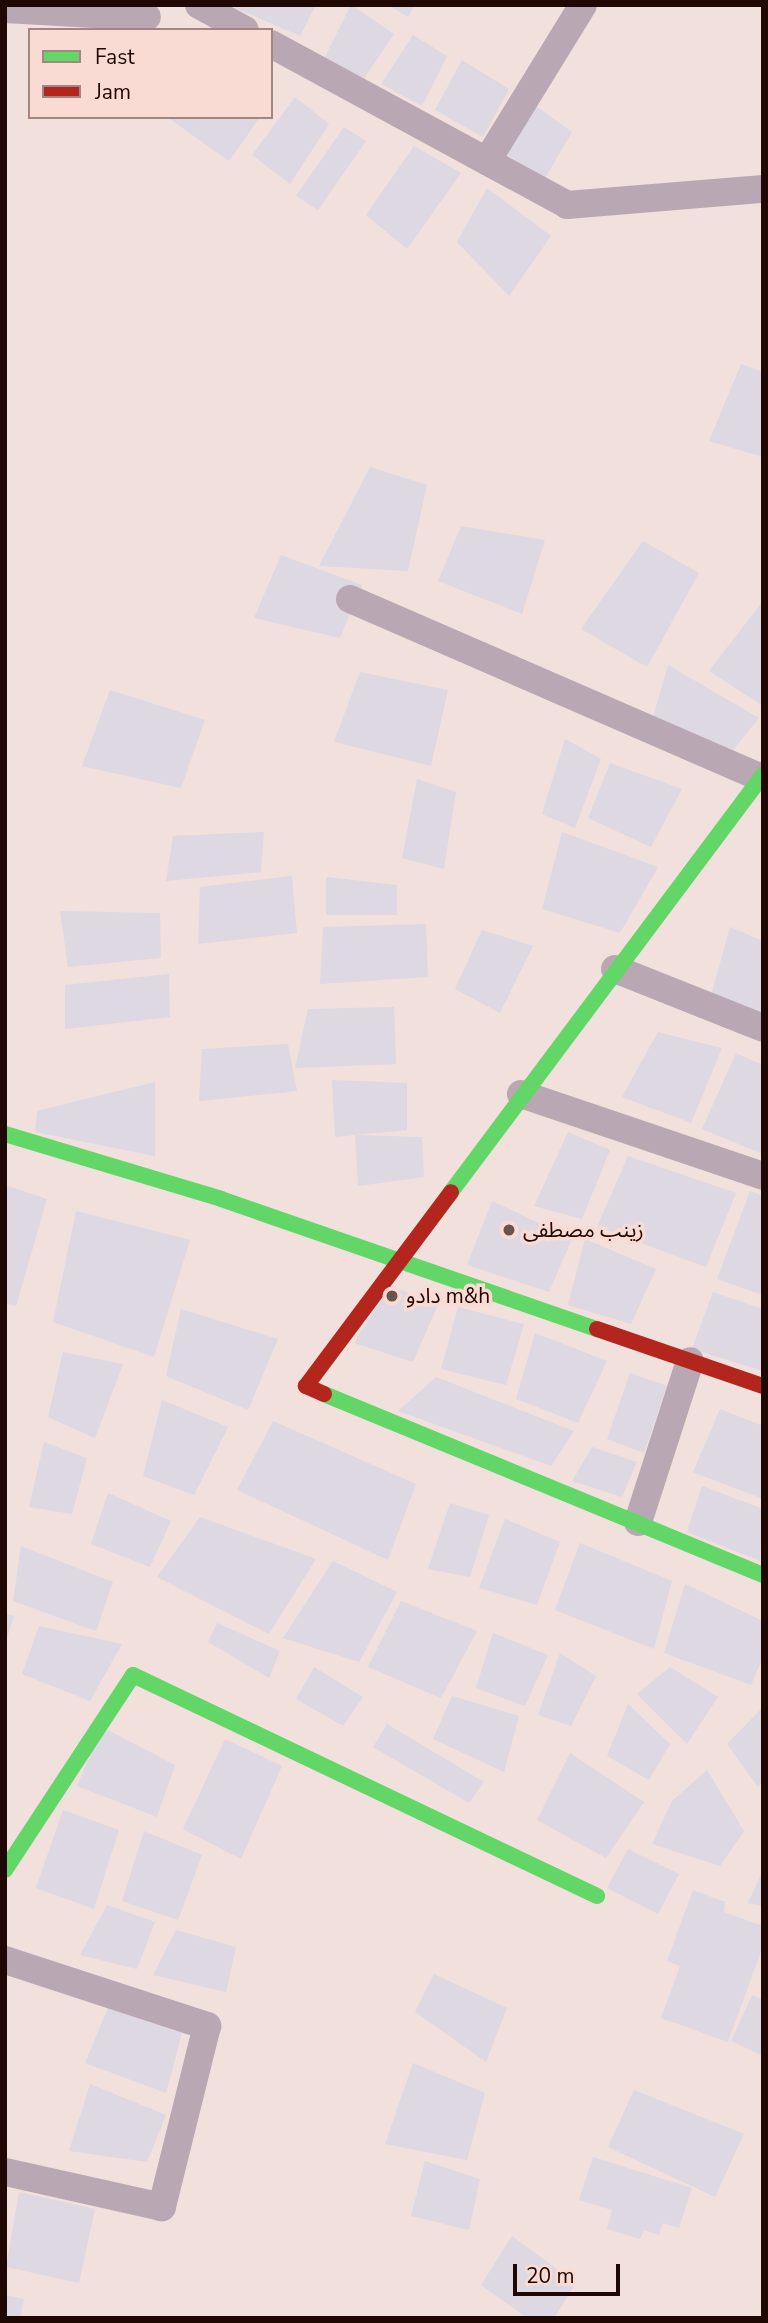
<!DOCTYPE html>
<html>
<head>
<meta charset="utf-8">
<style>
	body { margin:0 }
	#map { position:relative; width:768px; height:2323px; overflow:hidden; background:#f1e0dc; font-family:"Nunito Sans","Noto Sans Arabic",sans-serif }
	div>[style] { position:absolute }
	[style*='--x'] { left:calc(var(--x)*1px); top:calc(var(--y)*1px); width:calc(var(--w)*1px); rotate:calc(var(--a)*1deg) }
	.building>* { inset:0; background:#ddd8e2 }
	.street>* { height:28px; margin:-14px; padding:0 14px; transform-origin:14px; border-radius:14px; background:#b9a7b3 }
	.fast>* { height:16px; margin:-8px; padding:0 8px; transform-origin:8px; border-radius:8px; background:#63d668 }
	.jam>* { height:16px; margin:-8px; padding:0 8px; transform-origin:8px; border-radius:8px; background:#b3261e }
	.dots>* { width:19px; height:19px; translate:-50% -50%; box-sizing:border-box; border:4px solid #fadbd3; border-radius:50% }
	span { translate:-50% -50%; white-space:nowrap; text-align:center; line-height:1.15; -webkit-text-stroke:7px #fadbd3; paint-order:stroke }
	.poi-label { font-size:21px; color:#1f0703 }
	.left { translate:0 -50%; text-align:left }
	.frame { position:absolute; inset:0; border:7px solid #1f0703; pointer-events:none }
	.legend { position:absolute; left:28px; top:28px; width:245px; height:91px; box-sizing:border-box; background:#fadbd3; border:2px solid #a28680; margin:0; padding:9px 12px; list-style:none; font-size:21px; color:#1f0703 }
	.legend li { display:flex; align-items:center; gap:14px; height:35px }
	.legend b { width:35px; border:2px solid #a28680 }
	.scale { position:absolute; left:513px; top:2264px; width:107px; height:32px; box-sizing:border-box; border:4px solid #1f0703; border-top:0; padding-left:9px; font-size:21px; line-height:24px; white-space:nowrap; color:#1f0703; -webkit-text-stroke:5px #fadbd3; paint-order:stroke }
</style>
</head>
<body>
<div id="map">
	<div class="building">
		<i style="clip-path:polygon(229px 5px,316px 5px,300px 36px)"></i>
		<i style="clip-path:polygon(351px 5px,394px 34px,363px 80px,324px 59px)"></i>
		<i style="clip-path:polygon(388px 5px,415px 5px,408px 17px)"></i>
		<i style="clip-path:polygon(413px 35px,447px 56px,422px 106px,381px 84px)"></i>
		<i style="clip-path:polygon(462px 60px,509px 89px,483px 137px,435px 110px)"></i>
		<i style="clip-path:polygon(295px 97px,329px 124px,290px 184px,252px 155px)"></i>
		<i style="clip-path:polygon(533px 104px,572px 132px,545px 178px,507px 155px)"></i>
		<i style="clip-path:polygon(167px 117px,260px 117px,229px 161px)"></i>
		<i style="clip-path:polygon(344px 127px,366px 141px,318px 210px,296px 196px)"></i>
		<i style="clip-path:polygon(414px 146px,461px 173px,407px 249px,366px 215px)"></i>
		<i style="clip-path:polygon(487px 188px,551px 236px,509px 296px,457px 242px)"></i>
		<i style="clip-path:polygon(741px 364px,763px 372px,763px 457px,709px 441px)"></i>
		<i style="clip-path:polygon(370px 467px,427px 485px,408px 571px,319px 566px)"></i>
		<i style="clip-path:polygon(461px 526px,545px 540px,522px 614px,438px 581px)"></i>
		<i style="clip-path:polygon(643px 541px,699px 573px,647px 667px,581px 629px)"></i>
		<i style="clip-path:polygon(281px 555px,362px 585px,340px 638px,254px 618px)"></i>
		<i style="clip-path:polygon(763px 601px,763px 706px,709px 671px)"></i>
		<i style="clip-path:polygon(668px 665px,759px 718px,733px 750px,653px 717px)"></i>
		<i style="clip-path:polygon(360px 672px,448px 690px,431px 766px,334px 742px)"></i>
		<i style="clip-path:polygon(110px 690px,205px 720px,181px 788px,82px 766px)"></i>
		<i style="clip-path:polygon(565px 739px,601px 759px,575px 828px,542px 814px)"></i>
		<i style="clip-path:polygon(610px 763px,682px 789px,651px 847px,588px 818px)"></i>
		<i style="clip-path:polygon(417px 779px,456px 792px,444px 869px,402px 858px)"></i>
		<i style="clip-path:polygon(264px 832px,261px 872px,166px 881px,173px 836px)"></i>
		<i style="clip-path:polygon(562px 832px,658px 867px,620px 933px,542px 909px)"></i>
		<i style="clip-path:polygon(292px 876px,297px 933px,198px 944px,200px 887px)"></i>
		<i style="clip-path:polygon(326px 877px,397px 885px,397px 915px,326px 915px)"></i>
		<i style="clip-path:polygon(60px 911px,160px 913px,161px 958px,68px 967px)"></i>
		<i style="clip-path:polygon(426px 924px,428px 977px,320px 984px,323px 927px)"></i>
		<i style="clip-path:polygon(730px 927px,763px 941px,763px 1020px,711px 996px)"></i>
		<i style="clip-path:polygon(482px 930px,533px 946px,500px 1013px,455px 989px)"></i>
		<i style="clip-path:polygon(169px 974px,170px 1017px,65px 1029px,65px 985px)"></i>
		<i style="clip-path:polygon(394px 1007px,396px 1064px,295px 1068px,308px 1009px)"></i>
		<i style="clip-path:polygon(658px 1032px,722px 1048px,691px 1123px,622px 1097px)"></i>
		<i style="clip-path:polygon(288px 1044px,297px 1091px,199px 1101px,202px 1049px)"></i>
		<i style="clip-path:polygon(736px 1053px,763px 1065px,763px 1154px,702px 1129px)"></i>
		<i style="clip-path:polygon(332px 1080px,407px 1083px,407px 1130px,355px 1135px,422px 1137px,424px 1177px,358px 1186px,355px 1135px,335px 1137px)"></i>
		<i style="clip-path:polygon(155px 1082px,155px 1156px,35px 1132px,37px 1111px)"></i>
		<i style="clip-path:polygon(568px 1132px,610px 1150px,582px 1219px,534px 1206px)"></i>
		<i style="clip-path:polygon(628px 1156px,736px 1193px,706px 1267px,597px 1227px)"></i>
		<i style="clip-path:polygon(5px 1185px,47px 1199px,16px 1306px,5px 1304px)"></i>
		<i style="clip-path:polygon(750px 1191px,763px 1196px,763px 1295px,717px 1279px)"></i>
		<i style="clip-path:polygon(492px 1201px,572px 1239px,549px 1292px,467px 1265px)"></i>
		<i style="clip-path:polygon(76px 1211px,190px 1240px,154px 1357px,53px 1322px)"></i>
		<i style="clip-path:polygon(585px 1239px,656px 1269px,631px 1324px,568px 1305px)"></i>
		<i style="clip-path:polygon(389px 1285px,438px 1305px,413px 1362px,354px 1343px)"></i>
		<i style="clip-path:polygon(713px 1292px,763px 1309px,763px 1371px,692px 1349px)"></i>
		<i style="clip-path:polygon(458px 1307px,524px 1324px,506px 1385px,441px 1369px)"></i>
		<i style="clip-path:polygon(181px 1309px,278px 1339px,248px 1410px,166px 1376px)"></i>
		<i style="clip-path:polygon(535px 1333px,607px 1361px,578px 1423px,516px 1399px)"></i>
		<i style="clip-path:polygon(63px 1352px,123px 1364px,95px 1438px,48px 1417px)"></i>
		<i style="clip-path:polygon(630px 1373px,667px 1386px,644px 1453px,607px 1439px)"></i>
		<i style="clip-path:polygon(436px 1377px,574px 1431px,551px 1466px,398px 1411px)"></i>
		<i style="clip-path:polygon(162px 1400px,228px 1427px,194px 1495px,143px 1476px)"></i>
		<i style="clip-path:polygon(720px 1409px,763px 1426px,763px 1499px,693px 1472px)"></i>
		<i style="clip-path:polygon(273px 1421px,416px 1484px,388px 1560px,237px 1490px)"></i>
		<i style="clip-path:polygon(44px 1442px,87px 1458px,72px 1514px,29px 1507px)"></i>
		<i style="clip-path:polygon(592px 1447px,637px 1462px,622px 1497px,572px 1481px)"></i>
		<i style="clip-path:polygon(702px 1486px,763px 1509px,760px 1561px,687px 1532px)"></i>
		<i style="clip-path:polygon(108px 1493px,171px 1521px,150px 1567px,91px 1544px)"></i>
		<i style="clip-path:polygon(450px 1503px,489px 1515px,470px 1577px,428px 1569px)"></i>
		<i style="clip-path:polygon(200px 1517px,316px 1559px,269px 1634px,157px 1577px)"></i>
		<i style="clip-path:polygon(505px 1519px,560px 1542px,537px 1605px,479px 1588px)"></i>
		<i style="clip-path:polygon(580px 1543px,672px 1581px,654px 1649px,555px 1610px)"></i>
		<i style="clip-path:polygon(21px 1546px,113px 1582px,96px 1631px,13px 1601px)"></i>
		<i style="clip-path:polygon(333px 1561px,397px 1592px,359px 1662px,283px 1638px)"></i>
		<i style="clip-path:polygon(685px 1584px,763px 1621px,763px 1657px,751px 1685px,664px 1653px)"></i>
		<i style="clip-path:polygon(401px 1601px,477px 1631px,441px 1698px,368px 1667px)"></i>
		<i style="clip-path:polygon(5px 1614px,14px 1616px,6px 1641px,5px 1641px)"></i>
		<i style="clip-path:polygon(217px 1623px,280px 1651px,269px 1678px,208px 1642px)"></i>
		<i style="clip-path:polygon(39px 1626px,122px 1644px,90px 1701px,22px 1674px)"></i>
		<i style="clip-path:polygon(493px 1633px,548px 1655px,525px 1706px,476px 1688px)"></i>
		<i style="clip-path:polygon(560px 1653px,596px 1676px,571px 1726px,538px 1715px)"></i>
		<i style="clip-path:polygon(314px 1667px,363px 1697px,343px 1726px,296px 1699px)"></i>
		<i style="clip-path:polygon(670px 1667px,718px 1697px,687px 1744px,637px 1694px)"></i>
		<i style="clip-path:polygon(452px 1696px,519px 1716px,504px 1772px,433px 1739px)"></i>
		<i style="clip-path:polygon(628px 1704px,670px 1744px,649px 1780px,607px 1756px)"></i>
		<i style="clip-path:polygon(763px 1707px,763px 1782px,758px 1787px,727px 1744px)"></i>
		<i style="clip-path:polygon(387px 1724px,484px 1782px,469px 1803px,373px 1747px)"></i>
		<i style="clip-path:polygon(102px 1727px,175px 1765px,157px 1817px,77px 1786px)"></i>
		<i style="clip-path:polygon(225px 1739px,282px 1766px,241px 1859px,183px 1829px)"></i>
		<i style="clip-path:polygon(570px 1753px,644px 1802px,606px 1858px,537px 1820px)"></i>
		<i style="clip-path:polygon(707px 1770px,744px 1831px,720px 1866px,652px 1844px,672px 1801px)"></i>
		<i style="clip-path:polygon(63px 1810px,119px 1830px,94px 1909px,36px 1888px)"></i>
		<i style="clip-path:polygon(144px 1831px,202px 1855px,178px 1920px,122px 1901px)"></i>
		<i style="clip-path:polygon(628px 1849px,679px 1874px,658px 1914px,607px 1888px)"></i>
		<i style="clip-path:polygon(763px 1870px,763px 1906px,748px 1903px)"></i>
		<i style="clip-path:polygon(693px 1890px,725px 1902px,724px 1912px,763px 1926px,763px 1946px,728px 2042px,661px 2018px,680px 1966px,667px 1961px)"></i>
		<i style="clip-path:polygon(107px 1905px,155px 1922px,137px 1969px,80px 1955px)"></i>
		<i style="clip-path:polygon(176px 1930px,236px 1947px,226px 1992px,153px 1975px)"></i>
		<i style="clip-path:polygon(434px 1974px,507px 2008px,486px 2062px,415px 2012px)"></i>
		<i style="clip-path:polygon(752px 1995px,763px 2000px,763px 2056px,731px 2041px)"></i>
		<i style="clip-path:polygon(108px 2008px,182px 2033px,166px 2093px,85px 2063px)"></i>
		<i style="clip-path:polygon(413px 2063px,485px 2093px,467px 2160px,385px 2144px)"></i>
		<i style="clip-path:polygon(90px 2084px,166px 2115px,147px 2162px,69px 2151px)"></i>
		<i style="clip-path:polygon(634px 2090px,744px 2134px,715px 2197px,608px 2147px)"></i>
		<i style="clip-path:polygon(593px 2157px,692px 2188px,679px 2228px,663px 2223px,659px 2235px,644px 2230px,640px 2239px,607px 2229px,612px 2210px,579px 2200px)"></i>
		<i style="clip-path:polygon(425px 2161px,480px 2179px,469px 2230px,411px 2216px)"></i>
		<i style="clip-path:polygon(19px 2192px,95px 2209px,79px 2283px,6px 2267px)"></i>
		<i style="clip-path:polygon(512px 2236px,576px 2283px,554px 2318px,527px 2318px,481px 2285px)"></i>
		<i style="clip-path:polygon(5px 2295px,24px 2299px,20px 2318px,5px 2318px)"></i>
	</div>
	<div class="street">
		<i style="--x:199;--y:5;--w:52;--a:28.5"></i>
		<i style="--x:5;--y:9;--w:142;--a:3.2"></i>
		<i style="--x:271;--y:44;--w:337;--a:28.5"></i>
		<i style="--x:567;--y:205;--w:197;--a:-4.7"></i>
		<i style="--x:487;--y:161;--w:183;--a:-58.4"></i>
		<i style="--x:350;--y:599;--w:447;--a:23.5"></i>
		<i style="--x:615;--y:969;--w:159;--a:21.7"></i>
		<i style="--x:521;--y:1094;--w:256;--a:18.7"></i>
		<i style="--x:638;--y:1522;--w:169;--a:-72.1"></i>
		<i style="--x:5;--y:1960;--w:213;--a:18.1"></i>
		<i style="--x:207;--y:2026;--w:187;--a:104"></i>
		<i style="--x:162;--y:2207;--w:161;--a:-167.4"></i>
	</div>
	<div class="fast">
		<i style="--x:5;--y:1134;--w:226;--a:16.7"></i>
		<i style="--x:221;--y:1199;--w:398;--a:19.1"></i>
		<i style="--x:451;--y:1192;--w:521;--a:-53.2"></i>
		<i style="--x:324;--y:1394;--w:475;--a:22.4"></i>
		<i style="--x:5;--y:1870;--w:233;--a:-56.7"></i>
		<i style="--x:133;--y:1675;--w:514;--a:25.47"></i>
	</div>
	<div class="jam">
		<i style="--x:597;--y:1329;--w:176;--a:19"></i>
		<i style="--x:324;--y:1394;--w:20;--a:-156"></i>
		<i style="--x:306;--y:1386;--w:242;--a:-53.2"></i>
	</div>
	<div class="dots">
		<i style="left:509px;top:1230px;background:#68534f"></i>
		<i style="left:392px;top:1296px;background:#68534f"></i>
	</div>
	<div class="poi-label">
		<span class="left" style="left:523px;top:1230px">زينب مصطفى</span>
		<span class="left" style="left:406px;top:1296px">دادو m&amp;h</span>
	</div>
	<div class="frame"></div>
	<ul class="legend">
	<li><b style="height:9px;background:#63d668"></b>Fast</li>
	<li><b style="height:9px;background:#b3261e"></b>Jam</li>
	</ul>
	<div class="scale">20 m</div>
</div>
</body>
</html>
